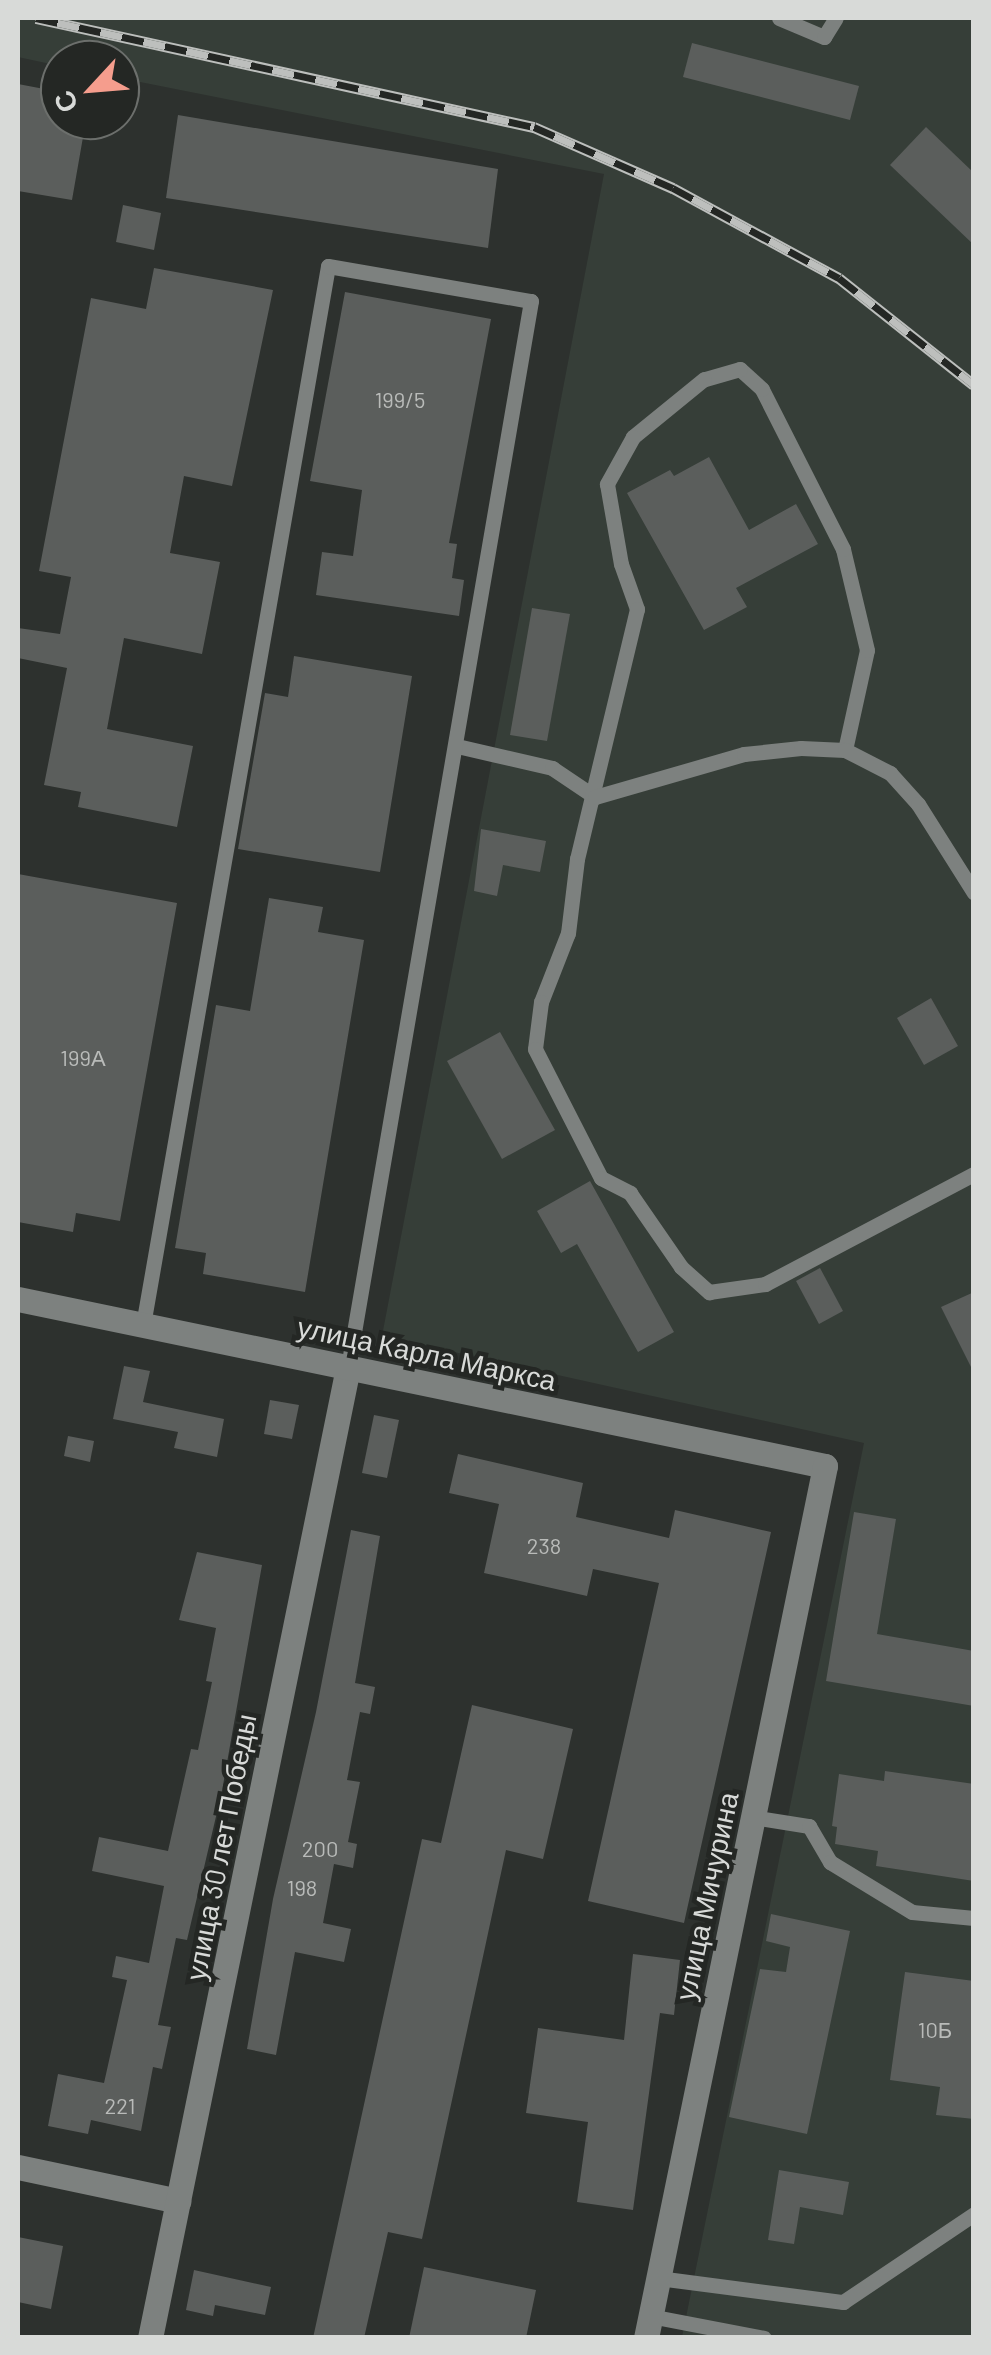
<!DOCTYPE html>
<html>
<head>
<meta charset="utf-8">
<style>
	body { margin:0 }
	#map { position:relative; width:991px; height:2355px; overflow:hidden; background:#2d312e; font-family:Barlow,sans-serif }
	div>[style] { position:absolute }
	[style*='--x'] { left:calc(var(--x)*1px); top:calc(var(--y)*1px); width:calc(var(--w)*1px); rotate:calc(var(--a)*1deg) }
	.built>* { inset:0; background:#363e38 }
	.building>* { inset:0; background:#5b5e5c }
	.service>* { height:15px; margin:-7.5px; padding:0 7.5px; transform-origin:7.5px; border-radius:7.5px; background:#7d817f }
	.minor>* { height:25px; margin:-12.5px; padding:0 12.5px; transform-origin:12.5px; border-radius:12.5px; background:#7d817f }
	.tertiary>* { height:25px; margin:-12.5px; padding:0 12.5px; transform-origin:12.5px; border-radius:12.5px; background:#7d817f }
	.rail>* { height:11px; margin-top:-5.5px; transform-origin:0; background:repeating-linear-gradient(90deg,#242724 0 22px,#bdbfbd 0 44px); box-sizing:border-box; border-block:2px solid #bdbfbd }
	span { translate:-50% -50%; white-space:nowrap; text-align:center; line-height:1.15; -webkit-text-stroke:9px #242724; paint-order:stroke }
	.number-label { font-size:22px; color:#b9bbb9 }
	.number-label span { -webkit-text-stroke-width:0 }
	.street-label { font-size:28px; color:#d8dad8 }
	.frame { position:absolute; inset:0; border:20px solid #d8dad8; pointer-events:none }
	.north { position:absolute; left:40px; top:40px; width:100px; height:100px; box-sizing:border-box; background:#242724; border:2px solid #6c6f6c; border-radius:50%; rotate:244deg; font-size:28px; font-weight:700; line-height:40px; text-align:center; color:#d8dad8 }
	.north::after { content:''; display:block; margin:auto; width:35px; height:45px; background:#f59d8d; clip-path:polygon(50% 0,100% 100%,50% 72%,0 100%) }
</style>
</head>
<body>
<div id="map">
	<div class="built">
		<i style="clip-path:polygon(18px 18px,973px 18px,973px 2337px,682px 2337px,864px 1443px,382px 1336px,604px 174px,120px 78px,120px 60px,60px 60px,60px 66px,18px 57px)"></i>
	</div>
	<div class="building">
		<i style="clip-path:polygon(692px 43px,859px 86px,850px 120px,683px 77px)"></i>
		<i style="clip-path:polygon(18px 84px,60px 92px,60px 120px,86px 120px,72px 200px,18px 191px)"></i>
		<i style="clip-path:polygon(178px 115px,498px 169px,488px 248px,166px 198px)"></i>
		<i style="clip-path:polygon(926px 127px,974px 173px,974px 245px,890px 165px)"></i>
		<i style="clip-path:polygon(123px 205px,161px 213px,154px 250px,116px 242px)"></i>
		<i style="clip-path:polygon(154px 268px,273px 290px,232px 486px,184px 476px,170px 553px,220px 562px,202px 654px,124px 638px,107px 729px,193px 746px,177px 827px,78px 807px,81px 792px,44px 785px,67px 668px,18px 658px,18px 628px,60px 634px,71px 577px,39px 571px,91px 298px,146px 309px)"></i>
		<i style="clip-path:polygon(345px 292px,491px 319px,449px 543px,457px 544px,452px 578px,464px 580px,459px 616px,316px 595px,322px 552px,353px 556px,362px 490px,310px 481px)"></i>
		<i style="clip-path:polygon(709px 457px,749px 530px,796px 504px,818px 544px,736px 588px,747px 607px,704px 630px,627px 493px,670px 470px,674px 476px)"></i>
		<i style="clip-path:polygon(532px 608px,570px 614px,547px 741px,510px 735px)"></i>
		<i style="clip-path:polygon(294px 656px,412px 676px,380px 872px,238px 849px,265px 693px,288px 697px)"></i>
		<i style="clip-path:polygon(481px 829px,546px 841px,540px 872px,503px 865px,497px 896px,474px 891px)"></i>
		<i style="clip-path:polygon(18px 874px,177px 903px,120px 1221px,76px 1213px,73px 1232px,18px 1222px)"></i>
		<i style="clip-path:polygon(269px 898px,323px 907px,318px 932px,364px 940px,305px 1292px,203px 1274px,206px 1253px,175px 1248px,216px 1005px,250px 1011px)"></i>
		<i style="clip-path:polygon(931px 998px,958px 1046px,924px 1065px,897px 1018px)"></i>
		<i style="clip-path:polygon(500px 1032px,555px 1130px,502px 1159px,447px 1061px)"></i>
		<i style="clip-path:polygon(590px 1181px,674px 1332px,638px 1352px,577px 1244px,561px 1253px,537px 1211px)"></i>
		<i style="clip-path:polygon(820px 1268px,843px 1311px,819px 1324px,796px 1281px)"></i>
		<i style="clip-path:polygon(974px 1292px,974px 1373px,941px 1307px)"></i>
		<i style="clip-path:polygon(124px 1366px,150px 1371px,143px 1402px,224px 1419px,217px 1457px,174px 1448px,178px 1432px,113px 1419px)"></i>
		<i style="clip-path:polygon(270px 1400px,299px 1405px,292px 1439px,264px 1434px)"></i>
		<i style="clip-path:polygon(374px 1415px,399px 1420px,387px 1478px,362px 1473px)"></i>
		<i style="clip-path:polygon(68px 1436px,94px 1441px,90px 1462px,64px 1456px)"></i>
		<i style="clip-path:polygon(458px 1454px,583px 1483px,576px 1517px,669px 1538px,675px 1510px,771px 1532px,684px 1923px,588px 1901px,659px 1583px,593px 1569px,587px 1596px,484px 1573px,499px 1504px,449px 1493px)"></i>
		<i style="clip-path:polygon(854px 1512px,896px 1519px,877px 1634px,974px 1651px,974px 1706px,826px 1681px)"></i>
		<i style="clip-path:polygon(351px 1530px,380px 1536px,355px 1683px,375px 1687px,370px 1714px,360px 1712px,347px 1780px,360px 1782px,348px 1842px,357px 1844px,353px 1868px,334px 1864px,323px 1923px,351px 1929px,344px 1962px,295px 1952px,276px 2055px,247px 2049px,273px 1899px,316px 1712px)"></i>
		<i style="clip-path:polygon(197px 1552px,262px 1565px,222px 1791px,187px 1940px,176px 1938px,158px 2025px,171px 2027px,162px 2069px,153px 2067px,141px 2131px,91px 2120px,88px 2134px,48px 2126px,58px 2074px,104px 2083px,127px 1980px,112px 1977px,116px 1956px,149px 1963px,164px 1886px,92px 1871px,99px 1837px,168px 1851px,191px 1749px,198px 1750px,212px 1682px,206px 1681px,216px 1628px,179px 1620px)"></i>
		<i style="clip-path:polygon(472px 1705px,573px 1729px,543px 1859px,506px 1850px,422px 2239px,388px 2232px,364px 2338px,313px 2338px,422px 1839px,441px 1843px)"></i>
		<i style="clip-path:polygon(885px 1771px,974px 1784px,974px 1881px,876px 1866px,878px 1851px,835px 1844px,837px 1827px,832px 1826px,839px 1774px,884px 1781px)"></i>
		<i style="clip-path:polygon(771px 1914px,850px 1931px,807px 2134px,729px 2117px,760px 1969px,786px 1972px,790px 1947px,766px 1941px)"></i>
		<i style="clip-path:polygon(633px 1954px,680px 1960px,674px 2015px,660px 2013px,633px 2210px,577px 2202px,588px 2122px,526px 2113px,538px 2028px,624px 2040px)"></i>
		<i style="clip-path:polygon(905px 1972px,974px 1981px,974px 2119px,936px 2115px,940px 2087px,890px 2080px)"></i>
		<i style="clip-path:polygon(779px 2170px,849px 2182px,843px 2215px,800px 2207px,794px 2244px,768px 2240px)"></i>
		<i style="clip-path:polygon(18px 2237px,63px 2246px,51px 2309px,18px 2302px)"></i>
		<i style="clip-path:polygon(424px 2267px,536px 2290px,526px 2338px,409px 2338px)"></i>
		<i style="clip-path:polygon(194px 2270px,271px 2287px,265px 2315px,215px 2305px,213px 2316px,186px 2310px)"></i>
	</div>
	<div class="service">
		<i style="--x:779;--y:18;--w:49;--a:22.9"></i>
		<i style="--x:824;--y:37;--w:22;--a:-58"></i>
		<i style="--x:457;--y:746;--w:98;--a:13"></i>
		<i style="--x:552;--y:768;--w:52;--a:34"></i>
		<i style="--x:845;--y:750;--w:102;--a:-77.6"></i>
		<i style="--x:867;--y:650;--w:104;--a:-103.4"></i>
		<i style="--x:843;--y:549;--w:179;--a:-116.9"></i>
		<i style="--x:762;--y:389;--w:30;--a:-138"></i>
		<i style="--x:740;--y:369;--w:37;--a:164"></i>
		<i style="--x:704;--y:379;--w:92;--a:140.8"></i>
		<i style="--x:633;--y:437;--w:54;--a:119"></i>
		<i style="--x:607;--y:484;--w:81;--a:80.1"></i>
		<i style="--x:621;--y:564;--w:48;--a:70.4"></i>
		<i style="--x:637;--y:609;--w:257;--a:103.5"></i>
		<i style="--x:577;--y:859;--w:75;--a:96.9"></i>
		<i style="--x:568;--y:933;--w:74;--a:111.4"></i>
		<i style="--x:541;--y:1002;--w:47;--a:97.3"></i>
		<i style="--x:535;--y:1049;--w:145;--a:62.9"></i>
		<i style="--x:601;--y:1178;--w:33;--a:27"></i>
		<i style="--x:630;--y:1193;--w:90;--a:55.4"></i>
		<i style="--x:681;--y:1267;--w:38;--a:42"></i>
		<i style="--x:709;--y:1292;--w:57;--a:-8.1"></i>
		<i style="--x:765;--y:1284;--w:236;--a:-27.8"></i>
		<i style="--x:595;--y:797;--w:155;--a:-16.1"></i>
		<i style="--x:744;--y:754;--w:57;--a:-6"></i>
		<i style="--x:801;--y:748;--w:44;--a:2.6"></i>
		<i style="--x:845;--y:750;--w:51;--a:27.1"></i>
		<i style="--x:890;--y:773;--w:42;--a:47.9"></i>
		<i style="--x:918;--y:804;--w:105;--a:57.8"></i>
		<i style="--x:143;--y:1325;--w:1075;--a:-80.09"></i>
		<i style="--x:328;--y:266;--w:206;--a:9.8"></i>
		<i style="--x:531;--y:301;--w:1082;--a:99.74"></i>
		<i style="--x:752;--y:1817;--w:58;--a:9"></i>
		<i style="--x:809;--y:1826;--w:42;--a:59.7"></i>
		<i style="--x:830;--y:1862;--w:96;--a:31.4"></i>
		<i style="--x:912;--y:1912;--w:62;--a:5.5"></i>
		<i style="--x:658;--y:2278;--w:187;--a:7.4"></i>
		<i style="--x:843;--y:2302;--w:158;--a:-33.9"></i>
		<i style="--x:650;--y:2316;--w:116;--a:10.9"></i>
	</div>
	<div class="minor">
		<i style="--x:18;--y:2167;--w:164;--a:12"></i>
		<i style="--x:150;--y:2338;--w:991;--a:-78.47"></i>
	</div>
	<div class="tertiary">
		<i style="--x:18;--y:1299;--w:824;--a:11.69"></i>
		<i style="--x:825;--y:1466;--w:890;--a:101.6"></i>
	</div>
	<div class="rail">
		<i style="--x:36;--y:18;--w:510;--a:12.35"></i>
		<i style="--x:534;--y:127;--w:152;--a:23.7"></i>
		<i style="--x:673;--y:188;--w:189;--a:28.5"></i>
		<i style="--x:839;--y:278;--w:172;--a:38.4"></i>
	</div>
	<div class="number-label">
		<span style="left:400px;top:400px">199/5</span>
		<span style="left:83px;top:1058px">199А</span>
		<span style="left:544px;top:1546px">238</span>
		<span style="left:320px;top:1849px">200</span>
		<span style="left:302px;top:1888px">198</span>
		<span style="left:935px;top:2030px">10Б</span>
		<span style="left:120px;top:2106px">221</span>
	</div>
	<div class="street-label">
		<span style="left:427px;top:1353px;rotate:12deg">улица Карла Маркса</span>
		<span style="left:220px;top:1847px;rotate:-79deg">улица 30 лет Победы</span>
		<span style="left:706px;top:1896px;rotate:-78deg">улица Мичурина</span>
	</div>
	<div class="frame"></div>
	<div class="north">С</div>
</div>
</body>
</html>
